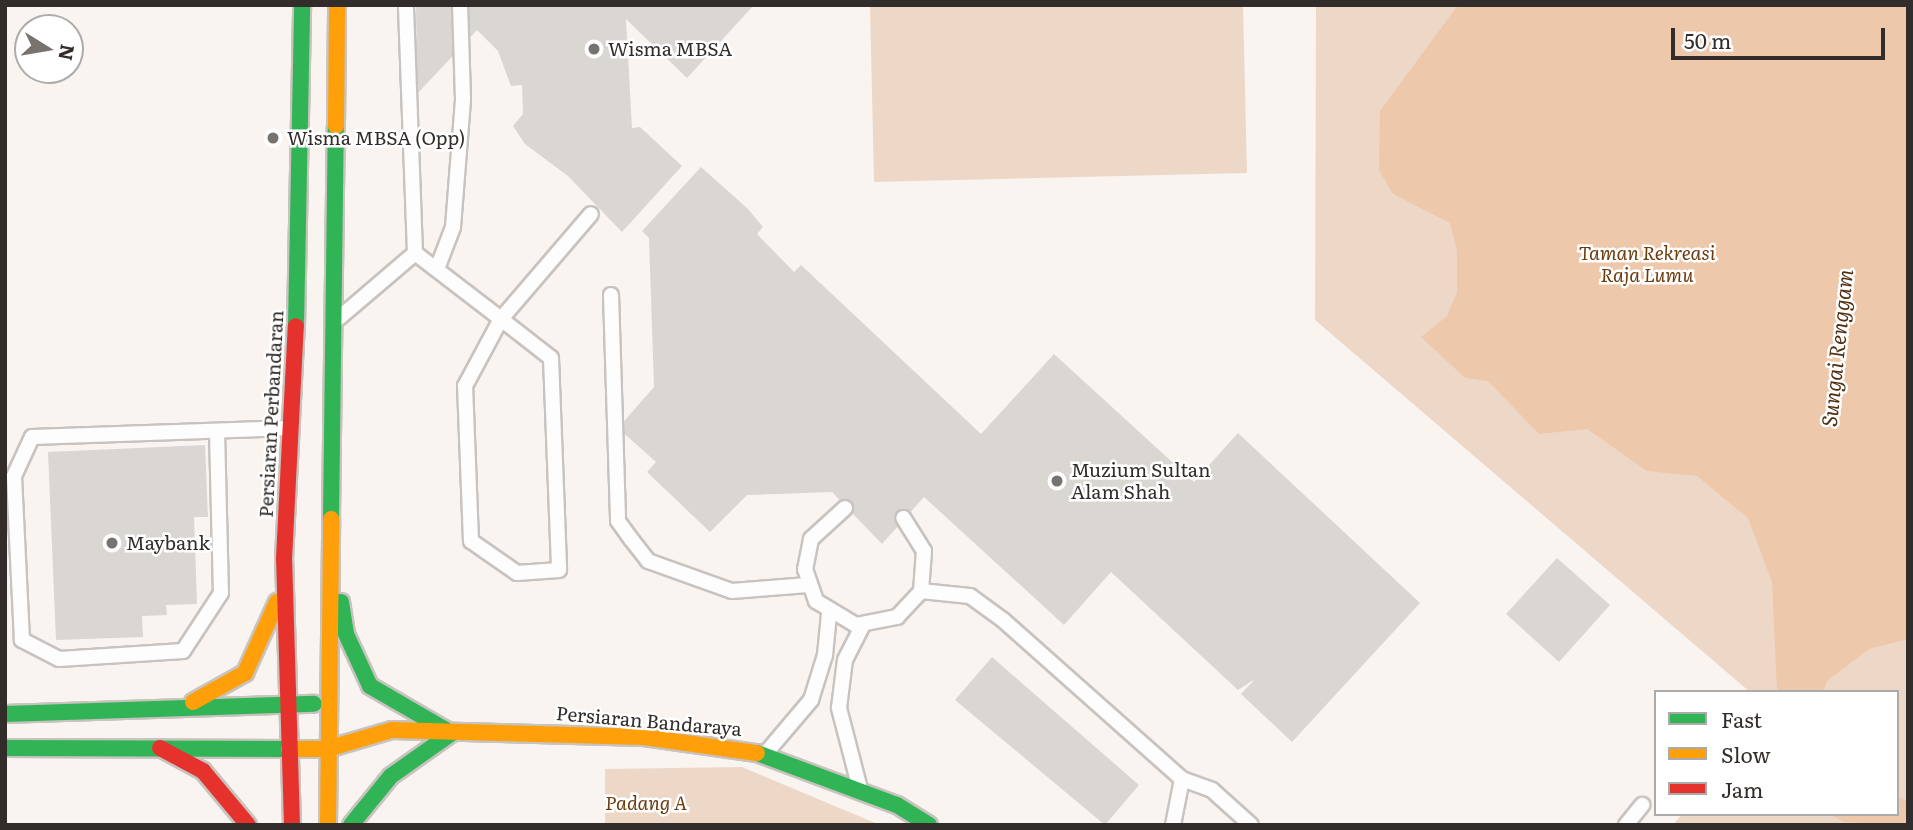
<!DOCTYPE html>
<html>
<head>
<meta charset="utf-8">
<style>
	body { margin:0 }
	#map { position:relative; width:1913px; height:830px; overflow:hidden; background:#f9f4ef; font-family:Literata,serif }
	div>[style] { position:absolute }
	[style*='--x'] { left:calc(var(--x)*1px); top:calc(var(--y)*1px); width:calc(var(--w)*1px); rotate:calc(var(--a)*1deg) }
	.green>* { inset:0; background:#edd8c8 }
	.water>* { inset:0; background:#eec8ab }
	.building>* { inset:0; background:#dad6d1 }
	.roads { filter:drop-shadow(2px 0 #c8c3bf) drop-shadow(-2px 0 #c8c3bf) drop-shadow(0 2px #c8c3bf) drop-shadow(0 -2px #c8c3bf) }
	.lane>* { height:14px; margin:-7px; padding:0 7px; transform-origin:7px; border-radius:7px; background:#fefdfd }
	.fast>* { height:16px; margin:-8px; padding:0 8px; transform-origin:8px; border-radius:8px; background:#30b455 }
	.slow>* { height:16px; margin:-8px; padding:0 8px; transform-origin:8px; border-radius:8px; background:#ff9f0a }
	.jam>* { height:16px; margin:-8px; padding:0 8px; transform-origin:8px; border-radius:8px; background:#e5322d }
	.dots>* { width:19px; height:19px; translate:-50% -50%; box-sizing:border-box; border:4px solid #fff; border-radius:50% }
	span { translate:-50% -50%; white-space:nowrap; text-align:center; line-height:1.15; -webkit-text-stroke:5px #fff; paint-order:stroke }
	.poi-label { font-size:19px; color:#322d2a }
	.left { translate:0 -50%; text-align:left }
	.park-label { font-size:19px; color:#6b3b0d; font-style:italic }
	.street-label { font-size:19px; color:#322d2a }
	.water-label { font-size:21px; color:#512f11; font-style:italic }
	.frame { position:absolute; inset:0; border:7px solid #322d2a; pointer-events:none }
	.legend { position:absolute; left:1654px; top:690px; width:245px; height:126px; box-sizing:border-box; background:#fff; border:2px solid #adabaa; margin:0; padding:9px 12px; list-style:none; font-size:21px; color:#322d2a }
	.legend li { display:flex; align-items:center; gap:14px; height:35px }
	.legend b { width:35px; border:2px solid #adabaa }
	.north { position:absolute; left:14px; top:14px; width:70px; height:70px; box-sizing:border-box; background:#fff; border:2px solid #adabaa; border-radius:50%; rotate:101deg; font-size:19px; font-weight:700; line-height:28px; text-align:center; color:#322d2a }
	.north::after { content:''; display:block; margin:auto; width:24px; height:32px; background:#78736f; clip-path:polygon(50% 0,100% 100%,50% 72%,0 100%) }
	.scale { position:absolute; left:1671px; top:28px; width:214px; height:32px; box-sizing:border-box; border:4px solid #322d2a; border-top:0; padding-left:9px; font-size:21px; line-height:24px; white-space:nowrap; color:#322d2a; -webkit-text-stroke:5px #fff; paint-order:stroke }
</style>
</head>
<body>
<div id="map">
	<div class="green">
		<i style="clip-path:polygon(870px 5px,1243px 5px,1247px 173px,874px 182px)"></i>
		<i style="clip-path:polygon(1316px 5px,1908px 5px,1908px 825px,1673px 825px,1682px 814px,1897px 814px,1897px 692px,1750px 692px,1315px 320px)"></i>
		<i style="clip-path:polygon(742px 767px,880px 825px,605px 825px,605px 769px)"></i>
	</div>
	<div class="water">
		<i style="clip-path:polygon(1458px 5px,1908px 5px,1908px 639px,1869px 649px,1827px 681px,1823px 692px,1777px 692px,1772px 582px,1748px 518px,1697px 476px,1647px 471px,1587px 429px,1539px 434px,1488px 381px,1465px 378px,1421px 337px,1447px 316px,1457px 292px,1457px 251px,1450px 223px,1393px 194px,1379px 170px,1380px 111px)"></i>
		<i style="clip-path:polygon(1897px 796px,1908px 802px,1908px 825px,1844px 822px,1829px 814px,1897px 814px)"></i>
	</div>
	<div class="building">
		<i style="clip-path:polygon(416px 5px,754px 5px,687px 78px,626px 19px,632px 128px,640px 127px,682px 166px,622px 232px,568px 176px,525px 144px,513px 126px,523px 114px,522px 85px,511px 86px,498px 51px,477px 30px,417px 94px)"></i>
		<i style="clip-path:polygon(701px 167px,748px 209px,763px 227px,757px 234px,794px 272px,801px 265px,981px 434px,1054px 354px,1194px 482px,1238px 433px,1420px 603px,1292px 742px,1241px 694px,1255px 679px,1238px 690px,1111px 572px,1064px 625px,924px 497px,882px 544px,832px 492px,747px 495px,710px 532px,647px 472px,656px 462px,618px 428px,654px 387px,649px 238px,642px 231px)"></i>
		<i style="clip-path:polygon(205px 445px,208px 517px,194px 517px,197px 604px,166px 605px,167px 615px,142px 616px,143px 637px,56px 640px,48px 452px)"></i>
		<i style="clip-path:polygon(1557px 558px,1610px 605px,1559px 662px,1506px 614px)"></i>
		<i style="clip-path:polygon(992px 657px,1139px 785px,1105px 825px,955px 700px)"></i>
	</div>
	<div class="roads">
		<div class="lane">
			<i style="--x:415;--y:253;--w:108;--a:37.5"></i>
			<i style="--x:501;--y:319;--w:63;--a:38"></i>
			<i style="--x:551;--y:358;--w:212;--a:87.8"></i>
			<i style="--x:559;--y:570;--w:42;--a:175.9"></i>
			<i style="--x:517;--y:573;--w:56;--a:-145.2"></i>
			<i style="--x:471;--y:541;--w:155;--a:-92.2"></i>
			<i style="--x:465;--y:386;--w:76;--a:-61.8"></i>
			<i style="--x:501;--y:319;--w:138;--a:-49.4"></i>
			<i style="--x:437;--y:269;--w:45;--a:-69.1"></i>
			<i style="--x:453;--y:227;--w:128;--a:-85.5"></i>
			<i style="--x:463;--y:99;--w:94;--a:-91.8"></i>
			<i style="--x:611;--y:295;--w:226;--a:88.2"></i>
			<i style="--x:618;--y:521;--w:22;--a:54"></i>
			<i style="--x:631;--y:539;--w:28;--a:52"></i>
			<i style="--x:648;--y:561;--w:89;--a:19.7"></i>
			<i style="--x:732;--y:591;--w:76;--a:-4.5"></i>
			<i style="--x:339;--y:318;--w:100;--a:-40.5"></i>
			<i style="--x:415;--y:253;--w:248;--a:-92.1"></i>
			<i style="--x:217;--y:431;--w:162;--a:88.6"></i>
			<i style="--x:221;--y:593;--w:69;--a:123.2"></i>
			<i style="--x:183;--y:651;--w:124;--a:176.3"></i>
			<i style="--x:59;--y:659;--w:42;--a:-152.8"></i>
			<i style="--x:22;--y:640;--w:164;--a:-92.8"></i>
			<i style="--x:14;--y:476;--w:43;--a:-65.2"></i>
			<i style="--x:32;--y:437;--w:231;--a:-2"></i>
			<i style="--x:263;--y:429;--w:27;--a:-2"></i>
			<i style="--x:845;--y:508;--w:46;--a:137.6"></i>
			<i style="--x:811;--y:539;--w:31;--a:101"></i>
			<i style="--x:805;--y:569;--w:34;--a:71"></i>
			<i style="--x:816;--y:601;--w:47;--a:31"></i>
			<i style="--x:856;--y:625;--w:42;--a:-11"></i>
			<i style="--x:897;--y:617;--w:35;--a:-47"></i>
			<i style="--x:921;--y:591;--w:40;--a:-85.7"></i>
			<i style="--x:924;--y:551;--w:39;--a:-122"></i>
			<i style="--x:921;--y:591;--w:49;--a:5.8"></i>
			<i style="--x:970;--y:596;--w:41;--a:36"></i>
			<i style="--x:1003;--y:620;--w:239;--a:41.6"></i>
			<i style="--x:1182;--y:779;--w:32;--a:20"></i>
			<i style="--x:1212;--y:790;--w:52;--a:41.9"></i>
			<i style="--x:766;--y:753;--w:70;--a:-49.7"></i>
			<i style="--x:811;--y:700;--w:47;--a:-72.7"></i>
			<i style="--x:825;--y:655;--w:41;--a:-84.4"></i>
			<i style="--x:859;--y:785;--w:80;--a:-104.6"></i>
			<i style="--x:839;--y:708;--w:48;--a:-82.9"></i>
			<i style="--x:845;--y:660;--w:38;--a:-63"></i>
			<i style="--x:1173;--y:825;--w:47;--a:-78.9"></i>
			<i style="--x:1626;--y:825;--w:26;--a:-51"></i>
		</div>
		<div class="fast">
			<i style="--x:296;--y:326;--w:321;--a:-88.9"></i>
			<i style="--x:331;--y:519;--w:393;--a:-89.3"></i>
			<i style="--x:341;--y:602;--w:32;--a:81"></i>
			<i style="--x:346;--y:634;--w:57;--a:65.2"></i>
			<i style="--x:370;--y:686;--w:88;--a:30.1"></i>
			<i style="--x:5;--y:714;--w:309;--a:-1.9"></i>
			<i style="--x:5;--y:748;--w:284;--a:0.2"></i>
			<i style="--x:757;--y:753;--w:149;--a:20.4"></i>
			<i style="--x:897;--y:805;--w:38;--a:32"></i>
			<i style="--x:351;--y:825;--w:63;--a:-50.8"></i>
			<i style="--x:391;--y:776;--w:75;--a:-35.2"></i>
		</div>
		<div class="slow">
			<i style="--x:336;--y:126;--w:121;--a:-89.5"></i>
			<i style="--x:193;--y:702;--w:60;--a:-29.1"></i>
			<i style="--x:245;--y:673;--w:78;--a:-65.7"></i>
			<i style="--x:289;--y:749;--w:38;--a:0"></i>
			<i style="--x:327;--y:749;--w:68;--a:-16.3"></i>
			<i style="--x:392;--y:730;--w:252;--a:1.6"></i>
			<i style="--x:644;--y:737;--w:114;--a:8.1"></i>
			<i style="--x:328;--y:825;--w:306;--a:-89.4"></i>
		</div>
		<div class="jam">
			<i style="--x:160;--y:748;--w:49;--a:28.1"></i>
			<i style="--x:203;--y:771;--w:70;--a:50.2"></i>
			<i style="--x:292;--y:825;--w:266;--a:-91.7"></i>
			<i style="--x:284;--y:559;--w:233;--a:-87.1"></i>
		</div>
	</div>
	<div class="dots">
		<i style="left:594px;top:49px;background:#78736f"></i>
		<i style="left:273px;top:138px;background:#78736f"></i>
		<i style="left:1057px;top:481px;background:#78736f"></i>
		<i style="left:112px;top:543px;background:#78736f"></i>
	</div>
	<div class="poi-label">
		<span class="left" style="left:608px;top:49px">Wisma MBSA</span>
		<span class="left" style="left:287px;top:138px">Wisma MBSA (Opp)</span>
		<span class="left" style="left:1071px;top:481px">Muzium Sultan<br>Alam Shah</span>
		<span class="left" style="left:126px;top:543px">Maybank</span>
	</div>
	<div class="park-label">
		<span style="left:1647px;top:264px">Taman Rekreasi<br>Raja Lumu</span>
		<span style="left:646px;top:803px">Padang A</span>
	</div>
	<div class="street-label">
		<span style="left:271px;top:414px;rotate:-87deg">Persiaran Perbandaran</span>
		<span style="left:649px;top:721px;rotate:5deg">Persiaran Bandaraya</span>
	</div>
	<div class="water-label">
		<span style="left:1836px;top:348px;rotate:-84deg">Sungai Renggam</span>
	</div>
	<div class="frame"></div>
	<ul class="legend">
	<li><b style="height:9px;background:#30b455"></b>Fast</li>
	<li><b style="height:9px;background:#ff9f0a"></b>Slow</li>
	<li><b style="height:9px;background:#e5322d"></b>Jam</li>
	</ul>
	<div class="north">N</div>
	<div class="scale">50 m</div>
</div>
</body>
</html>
